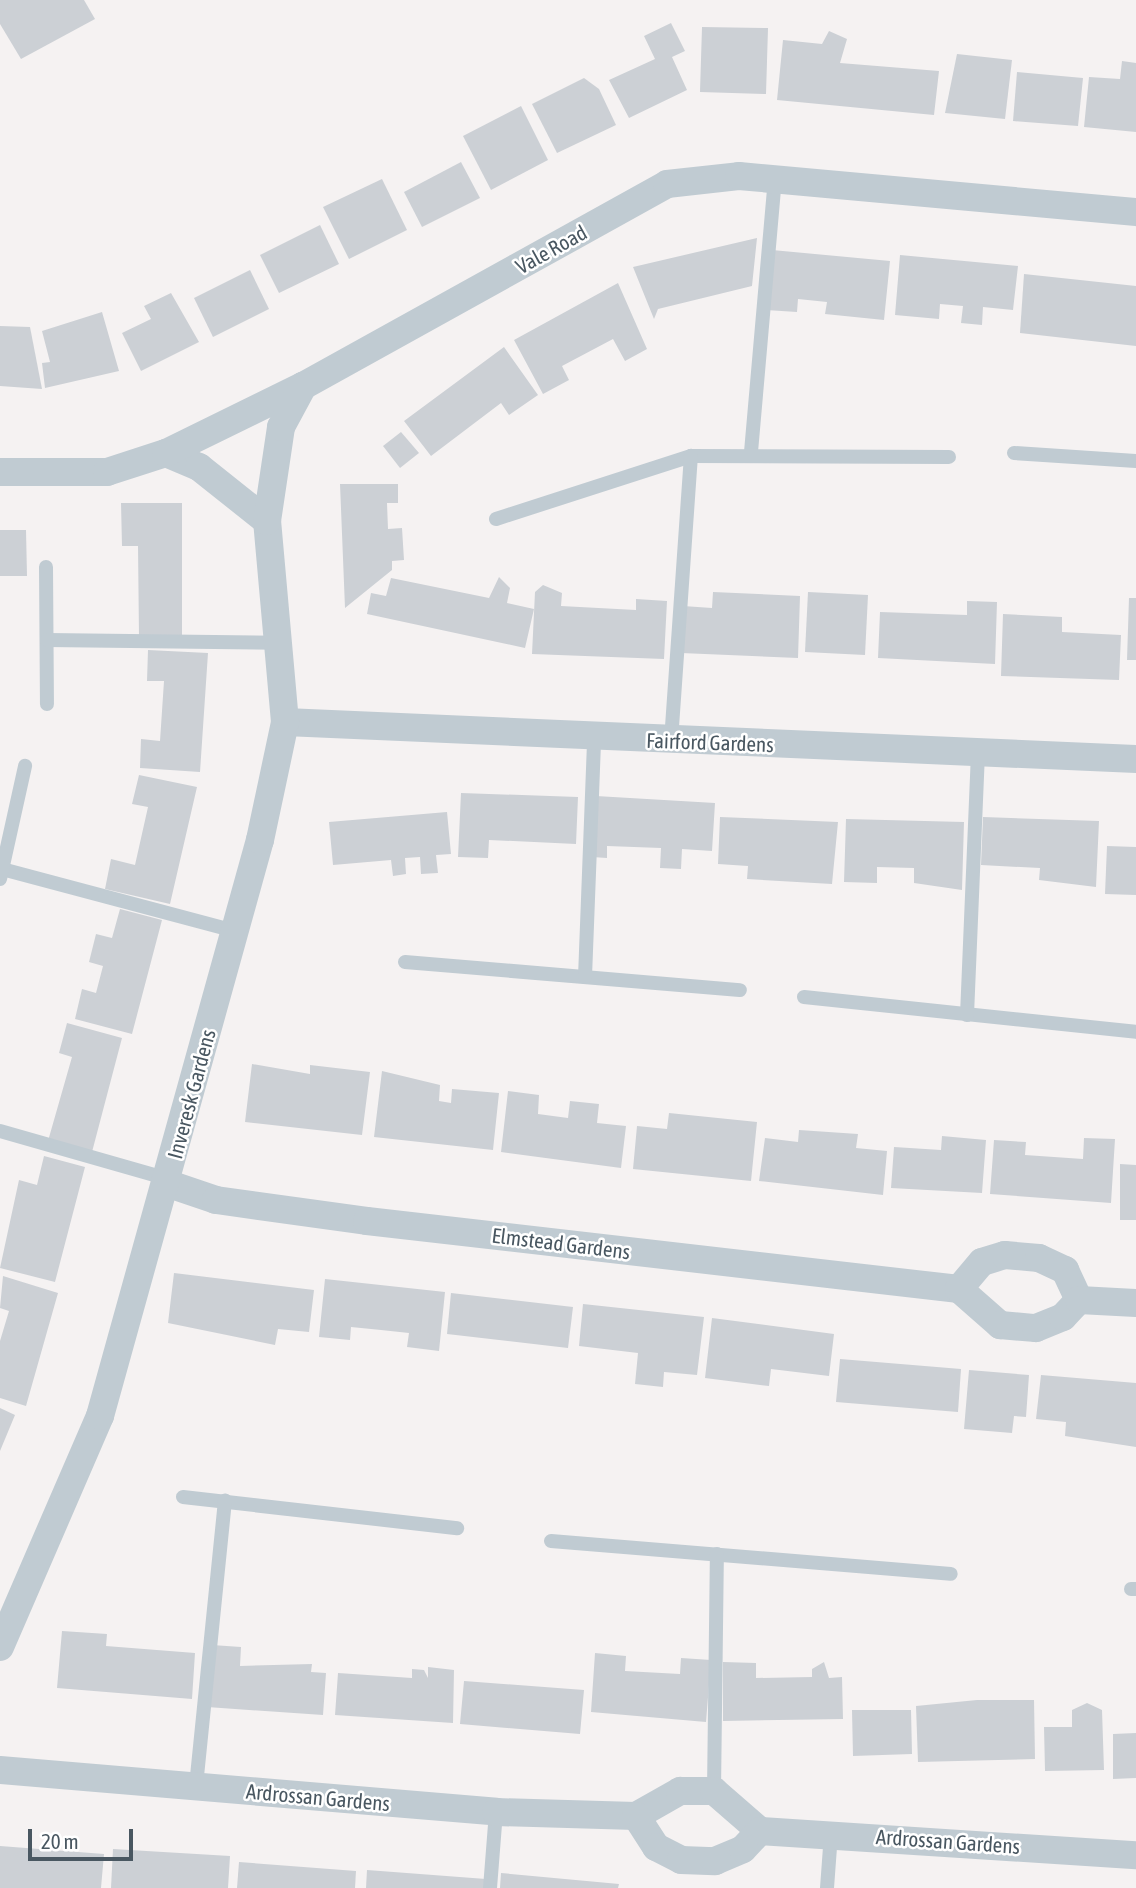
<!DOCTYPE html>
<html>
<head>
<meta charset="utf-8">
<style>
	body { margin:0 }
	#map { position:relative; width:1136px; height:1888px; overflow:hidden; background:#f5f2f2; font-family:"Asap Condensed",sans-serif }
	div>[style] { position:absolute }
	[style*='--x'] { left:calc(var(--x)*1px); top:calc(var(--y)*1px); width:calc(var(--w)*1px); rotate:calc(var(--a)*1deg) }
	.building>* { inset:0; background:#ccd0d5 }
	.lane>* { height:14px; margin:-7px; padding:0 7px; transform-origin:7px; border-radius:7px; background:#c0cbd2 }
	.street>* { height:28px; margin:-14px; padding:0 14px; transform-origin:14px; border-radius:14px; background:#c0cbd2 }
	span { translate:-50% -50%; white-space:nowrap; text-align:center; line-height:1.15; -webkit-text-stroke:5px #fff; paint-order:stroke }
	.street-label { font-size:21px; color:#495761 }
	.scale { position:absolute; left:28px; top:1829px; width:105px; height:32px; box-sizing:border-box; border:4px solid #495761; border-top:0; padding-left:9px; font-size:21px; line-height:24px; white-space:nowrap; color:#495761; -webkit-text-stroke:5px #fff; paint-order:stroke }
</style>
</head>
<body>
<div id="map">
	<div class="building">
		<i style="clip-path:polygon(0 0,84px 0,95px 19px,21px 59px,0 24px)"></i>
		<i style="clip-path:polygon(671px 23px,685px 51px,672px 57px,687px 90px,629px 118px,609px 80px,655px 59px,644px 36px)"></i>
		<i style="clip-path:polygon(702px 27px,768px 28px,766px 94px,700px 92px)"></i>
		<i style="clip-path:polygon(829px 31px,847px 39px,840px 63px,939px 71px,934px 115px,777px 100px,783px 40px,822px 44px)"></i>
		<i style="clip-path:polygon(957px 54px,1012px 60px,1005px 119px,945px 113px)"></i>
		<i style="clip-path:polygon(1122px 61px,1136px 63px,1136px 132px,1084px 127px,1089px 77px,1120px 79px)"></i>
		<i style="clip-path:polygon(1017px 72px,1083px 78px,1078px 126px,1013px 121px)"></i>
		<i style="clip-path:polygon(584px 78px,599px 89px,616px 125px,557px 153px,532px 104px)"></i>
		<i style="clip-path:polygon(521px 106px,548px 160px,491px 190px,463px 136px)"></i>
		<i style="clip-path:polygon(461px 162px,480px 198px,422px 227px,404px 192px)"></i>
		<i style="clip-path:polygon(382px 179px,407px 230px,349px 259px,323px 207px)"></i>
		<i style="clip-path:polygon(320px 225px,339px 264px,279px 293px,260px 255px)"></i>
		<i style="clip-path:polygon(757px 238px,752px 286px,658px 309px,654px 319px,633px 267px)"></i>
		<i style="clip-path:polygon(772px 250px,890px 261px,884px 320px,825px 314px,827px 302px,798px 299px,797px 312px,766px 310px)"></i>
		<i style="clip-path:polygon(900px 255px,1018px 266px,1013px 310px,983px 307px,982px 325px,961px 323px,963px 306px,940px 304px,939px 319px,895px 315px)"></i>
		<i style="clip-path:polygon(250px 270px,269px 309px,213px 337px,194px 298px)"></i>
		<i style="clip-path:polygon(1024px 274px,1136px 286px,1136px 346px,1020px 333px)"></i>
		<i style="clip-path:polygon(618px 283px,647px 349px,625px 361px,613px 339px,562px 366px,569px 380px,543px 394px,514px 340px)"></i>
		<i style="clip-path:polygon(171px 293px,199px 342px,141px 371px,122px 333px,151px 319px,144px 306px)"></i>
		<i style="clip-path:polygon(102px 312px,119px 371px,45px 388px,42px 363px,50px 362px,42px 331px)"></i>
		<i style="clip-path:polygon(0 326px,30px 327px,42px 389px,0 386px)"></i>
		<i style="clip-path:polygon(504px 347px,538px 395px,509px 415px,501px 403px,431px 456px,404px 421px)"></i>
		<i style="clip-path:polygon(401px 432px,419px 453px,400px 468px,383px 446px)"></i>
		<i style="clip-path:polygon(340px 484px,398px 484px,398px 503px,387px 503px,388px 529px,402px 528px,404px 560px,392px 561px,392px 570px,345px 608px)"></i>
		<i style="clip-path:polygon(121px 503px,182px 503px,182px 637px,139px 637px,138px 546px,122px 546px)"></i>
		<i style="clip-path:polygon(0 530px,26px 530px,27px 576px,0 576px)"></i>
		<i style="clip-path:polygon(499px 577px,510px 588px,507px 603px,534px 609px,525px 648px,367px 614px,371px 593px,386px 596px,391px 578px,489px 598px)"></i>
		<i style="clip-path:polygon(543px 585px,562px 593px,561px 606px,636px 610px,636px 599px,667px 601px,664px 659px,532px 654px,535px 592px)"></i>
		<i style="clip-path:polygon(713px 592px,800px 596px,798px 658px,681px 653px,683px 606px,712px 608px)"></i>
		<i style="clip-path:polygon(808px 592px,868px 595px,865px 655px,805px 652px)"></i>
		<i style="clip-path:polygon(1129px 598px,1136px 598px,1136px 660px,1127px 660px)"></i>
		<i style="clip-path:polygon(967px 601px,997px 602px,995px 664px,878px 658px,880px 612px,967px 615px)"></i>
		<i style="clip-path:polygon(1003px 614px,1062px 617px,1062px 632px,1121px 635px,1119px 680px,1001px 676px)"></i>
		<i style="clip-path:polygon(148px 650px,208px 653px,200px 772px,140px 768px,141px 739px,160px 741px,164px 681px,147px 681px)"></i>
		<i style="clip-path:polygon(139px 775px,197px 787px,170px 904px,105px 889px,111px 859px,135px 865px,148px 807px,132px 804px)"></i>
		<i style="clip-path:polygon(461px 793px,578px 797px,576px 844px,489px 840px,488px 858px,458px 857px)"></i>
		<i style="clip-path:polygon(596px 796px,715px 803px,712px 851px,682px 849px,681px 869px,660px 868px,661px 848px,607px 846px,607px 858px,592px 857px)"></i>
		<i style="clip-path:polygon(447px 812px,451px 854px,436px 855px,438px 873px,421px 874px,420px 857px,405px 858px,406px 874px,393px 876px,391px 860px,333px 865px,329px 822px)"></i>
		<i style="clip-path:polygon(720px 817px,838px 822px,832px 884px,747px 879px,748px 866px,718px 864px)"></i>
		<i style="clip-path:polygon(983px 817px,1099px 821px,1096px 887px,1039px 880px,1040px 868px,981px 865px)"></i>
		<i style="clip-path:polygon(846px 819px,964px 822px,962px 890px,914px 883px,914px 868px,877px 867px,877px 883px,844px 882px)"></i>
		<i style="clip-path:polygon(1107px 846px,1136px 847px,1136px 895px,1105px 894px)"></i>
		<i style="clip-path:polygon(120px 909px,162px 920px,132px 1034px,75px 1019px,82px 989px,96px 993px,103px 966px,89px 962px,96px 934px,112px 938px)"></i>
		<i style="clip-path:polygon(67px 1023px,122px 1038px,92px 1152px,48px 1141px,72px 1057px,59px 1053px)"></i>
		<i style="clip-path:polygon(252px 1064px,310px 1074px,310px 1065px,370px 1072px,362px 1135px,245px 1122px)"></i>
		<i style="clip-path:polygon(382px 1071px,440px 1085px,439px 1101px,451px 1103px,452px 1089px,499px 1093px,493px 1150px,374px 1137px)"></i>
		<i style="clip-path:polygon(508px 1091px,539px 1095px,538px 1114px,568px 1118px,570px 1101px,599px 1104px,597px 1123px,626px 1126px,621px 1168px,501px 1152px)"></i>
		<i style="clip-path:polygon(669px 1113px,757px 1122px,751px 1181px,633px 1169px,637px 1126px,667px 1129px)"></i>
		<i style="clip-path:polygon(799px 1130px,858px 1134px,856px 1148px,887px 1151px,883px 1195px,759px 1181px,765px 1138px,798px 1142px)"></i>
		<i style="clip-path:polygon(942px 1136px,986px 1140px,982px 1193px,891px 1188px,894px 1147px,941px 1150px)"></i>
		<i style="clip-path:polygon(1084px 1138px,1115px 1139px,1111px 1203px,990px 1194px,994px 1140px,1026px 1142px,1025px 1155px,1083px 1159px)"></i>
		<i style="clip-path:polygon(44px 1156px,85px 1167px,55px 1282px,0 1268px,19px 1180px,37px 1185px)"></i>
		<i style="clip-path:polygon(1120px 1164px,1136px 1165px,1136px 1220px,1120px 1220px)"></i>
		<i style="clip-path:polygon(174px 1273px,314px 1290px,309px 1332px,278px 1329px,275px 1345px,168px 1323px)"></i>
		<i style="clip-path:polygon(3px 1276px,58px 1293px,26px 1406px,0 1398px,0 1341px,9px 1311px,0 1308px)"></i>
		<i style="clip-path:polygon(325px 1279px,445px 1292px,439px 1351px,407px 1347px,409px 1333px,381px 1330px,351px 1327px,350px 1340px,319px 1337px)"></i>
		<i style="clip-path:polygon(451px 1293px,573px 1307px,568px 1348px,447px 1334px)"></i>
		<i style="clip-path:polygon(583px 1304px,704px 1317px,697px 1375px,664px 1372px,663px 1387px,635px 1384px,638px 1353px,579px 1346px)"></i>
		<i style="clip-path:polygon(712px 1318px,834px 1334px,829px 1376px,771px 1369px,769px 1386px,705px 1378px)"></i>
		<i style="clip-path:polygon(840px 1359px,961px 1369px,958px 1412px,836px 1402px)"></i>
		<i style="clip-path:polygon(969px 1370px,1029px 1375px,1026px 1417px,1014px 1416px,1012px 1433px,964px 1429px)"></i>
		<i style="clip-path:polygon(1041px 1375px,1136px 1383px,1136px 1447px,1065px 1436px,1066px 1422px,1036px 1419px)"></i>
		<i style="clip-path:polygon(0 1408px,15px 1415px,0 1451px)"></i>
		<i style="clip-path:polygon(62px 1631px,107px 1634px,106px 1646px,195px 1653px,192px 1699px,57px 1688px)"></i>
		<i style="clip-path:polygon(212px 1645px,241px 1647px,240px 1666px,312px 1664px,311px 1672px,326px 1673px,323px 1715px,207px 1707px)"></i>
		<i style="clip-path:polygon(595px 1653px,626px 1656px,625px 1671px,680px 1674px,681px 1658px,711px 1660px,706px 1722px,591px 1712px)"></i>
		<i style="clip-path:polygon(723px 1662px,756px 1663px,756px 1678px,812px 1677px,812px 1669px,824px 1662px,829px 1678px,842px 1677px,843px 1719px,723px 1721px)"></i>
		<i style="clip-path:polygon(428px 1667px,454px 1670px,453px 1723px,335px 1715px,338px 1673px,412px 1678px,412px 1669px,424px 1670px,428px 1678px)"></i>
		<i style="clip-path:polygon(464px 1681px,584px 1690px,580px 1734px,460px 1724px)"></i>
		<i style="clip-path:polygon(977px 1700px,1034px 1700px,1035px 1759px,918px 1762px,916px 1706px)"></i>
		<i style="clip-path:polygon(1087px 1703px,1102px 1710px,1104px 1770px,1045px 1771px,1044px 1727px,1072px 1727px,1072px 1710px)"></i>
		<i style="clip-path:polygon(852px 1710px,911px 1710px,912px 1754px,853px 1756px)"></i>
		<i style="clip-path:polygon(1136px 1733px,1136px 1778px,1113px 1779px,1113px 1734px)"></i>
		<i style="clip-path:polygon(0 1846px,104px 1854px,101px 1888px,0 1888px)"></i>
		<i style="clip-path:polygon(113px 1849px,230px 1856px,228px 1888px,111px 1888px)"></i>
		<i style="clip-path:polygon(239px 1862px,356px 1871px,355px 1888px,237px 1888px)"></i>
		<i style="clip-path:polygon(367px 1870px,486px 1879px,485px 1888px,366px 1888px)"></i>
		<i style="clip-path:polygon(501px 1873px,619px 1884px,618px 1888px,500px 1888px)"></i>
	</div>
	<div class="lane">
		<i style="--x:751;--y:452;--w:274;--a:-85"></i>
		<i style="--x:1014;--y:453;--w:122;--a:3.8"></i>
		<i style="--x:496;--y:519;--w:205;--a:-17.9"></i>
		<i style="--x:691;--y:456;--w:258;--a:0.2"></i>
		<i style="--x:46;--y:567;--w:137;--a:89.6"></i>
		<i style="--x:47;--y:640;--w:232;--a:0.7"></i>
		<i style="--x:671;--y:741;--w:286;--a:-86"></i>
		<i style="--x:2;--y:869;--w:241;--a:14.9"></i>
		<i style="--x:0;--y:879;--w:116;--a:-77.5"></i>
		<i style="--x:405;--y:962;--w:336;--a:4.8"></i>
		<i style="--x:585;--y:977;--w:239;--a:-87.8"></i>
		<i style="--x:804;--y:997;--w:334;--a:6"></i>
		<i style="--x:967;--y:1015;--w:265;--a:-87.6"></i>
		<i style="--x:0;--y:1131;--w:175;--a:15.9"></i>
		<i style="--x:183;--y:1497;--w:276;--a:6.5"></i>
		<i style="--x:551;--y:1541;--w:401;--a:4.7"></i>
		<i style="--x:1131;--y:1589;--w:5;--a:0"></i>
		<i style="--x:196;--y:1786;--w:287;--a:-84.2"></i>
		<i style="--x:714;--y:1791;--w:237;--a:-89.3"></i>
		<i style="--x:490;--y:1888;--w:76;--a:-85.5"></i>
		<i style="--x:827;--y:1888;--w:55;--a:-85.8"></i>
	</div>
	<div class="street">
		<i style="--x:166;--y:453;--w:36;--a:23"></i>
		<i style="--x:199;--y:467;--w:87;--a:38.5"></i>
		<i style="--x:0;--y:472;--w:107;--a:0"></i>
		<i style="--x:107;--y:472;--w:62;--a:-17.9"></i>
		<i style="--x:166;--y:453;--w:153;--a:-26.1"></i>
		<i style="--x:303;--y:386;--w:416;--a:-29"></i>
		<i style="--x:667;--y:184;--w:72;--a:-6.3"></i>
		<i style="--x:739;--y:176;--w:399;--a:5.2"></i>
		<i style="--x:285;--y:722;--w:852;--a:2.49"></i>
		<i style="--x:166;--y:1183;--w:53;--a:18.8"></i>
		<i style="--x:216;--y:1200;--w:152;--a:7.9"></i>
		<i style="--x:367;--y:1221;--w:596;--a:6.55"></i>
		<i style="--x:959;--y:1289;--w:55;--a:41.3"></i>
		<i style="--x:1000;--y:1325;--w:36;--a:5"></i>
		<i style="--x:1036;--y:1328;--w:29;--a:-22"></i>
		<i style="--x:1063;--y:1317;--w:23;--a:-47"></i>
		<i style="--x:959;--y:1289;--w:35;--a:-50"></i>
		<i style="--x:982;--y:1262;--w:24;--a:-17"></i>
		<i style="--x:1005;--y:1255;--w:34;--a:5"></i>
		<i style="--x:1039;--y:1258;--w:29;--a:25"></i>
		<i style="--x:1065;--y:1270;--w:33;--a:65"></i>
		<i style="--x:1079;--y:1300;--w:57;--a:3"></i>
		<i style="--x:0;--y:1647;--w:252;--a:-66.6"></i>
		<i style="--x:100;--y:1416;--w:598;--a:-74.48"></i>
		<i style="--x:260;--y:840;--w:121;--a:-78"></i>
		<i style="--x:285;--y:722;--w:202;--a:-95.1"></i>
		<i style="--x:267;--y:521;--w:95;--a:-81.5"></i>
		<i style="--x:281;--y:427;--w:47;--a:-61.8"></i>
		<i style="--x:0;--y:1770;--w:498;--a:4.8"></i>
		<i style="--x:496;--y:1812;--w:140;--a:1.6"></i>
		<i style="--x:636;--y:1816;--w:51;--a:-29.6"></i>
		<i style="--x:680;--y:1791;--w:34;--a:0"></i>
		<i style="--x:714;--y:1791;--w:61;--a:41"></i>
		<i style="--x:636;--y:1816;--w:37;--a:57"></i>
		<i style="--x:656;--y:1847;--w:28;--a:27"></i>
		<i style="--x:681;--y:1860;--w:34;--a:2"></i>
		<i style="--x:715;--y:1861;--w:30;--a:-23"></i>
		<i style="--x:743;--y:1849;--w:25;--a:-47"></i>
		<i style="--x:760;--y:1831;--w:377;--a:3.7"></i>
	</div>
	<div class="street-label">
		<span style="left:551px;top:249px;rotate:-29deg">Vale Road</span>
		<span style="left:710px;top:742px;rotate:2deg">Fairford Gardens</span>
		<span style="left:191px;top:1094px;rotate:-75deg">Inveresk Gardens</span>
		<span style="left:561px;top:1243px;rotate:7deg">Elmstead Gardens</span>
		<span style="left:318px;top:1797px;rotate:5deg">Ardrossan Gardens</span>
		<span style="left:948px;top:1841px;rotate:4deg">Ardrossan Gardens</span>
	</div>
	<div class="scale">20 m</div>
</div>
</body>
</html>
